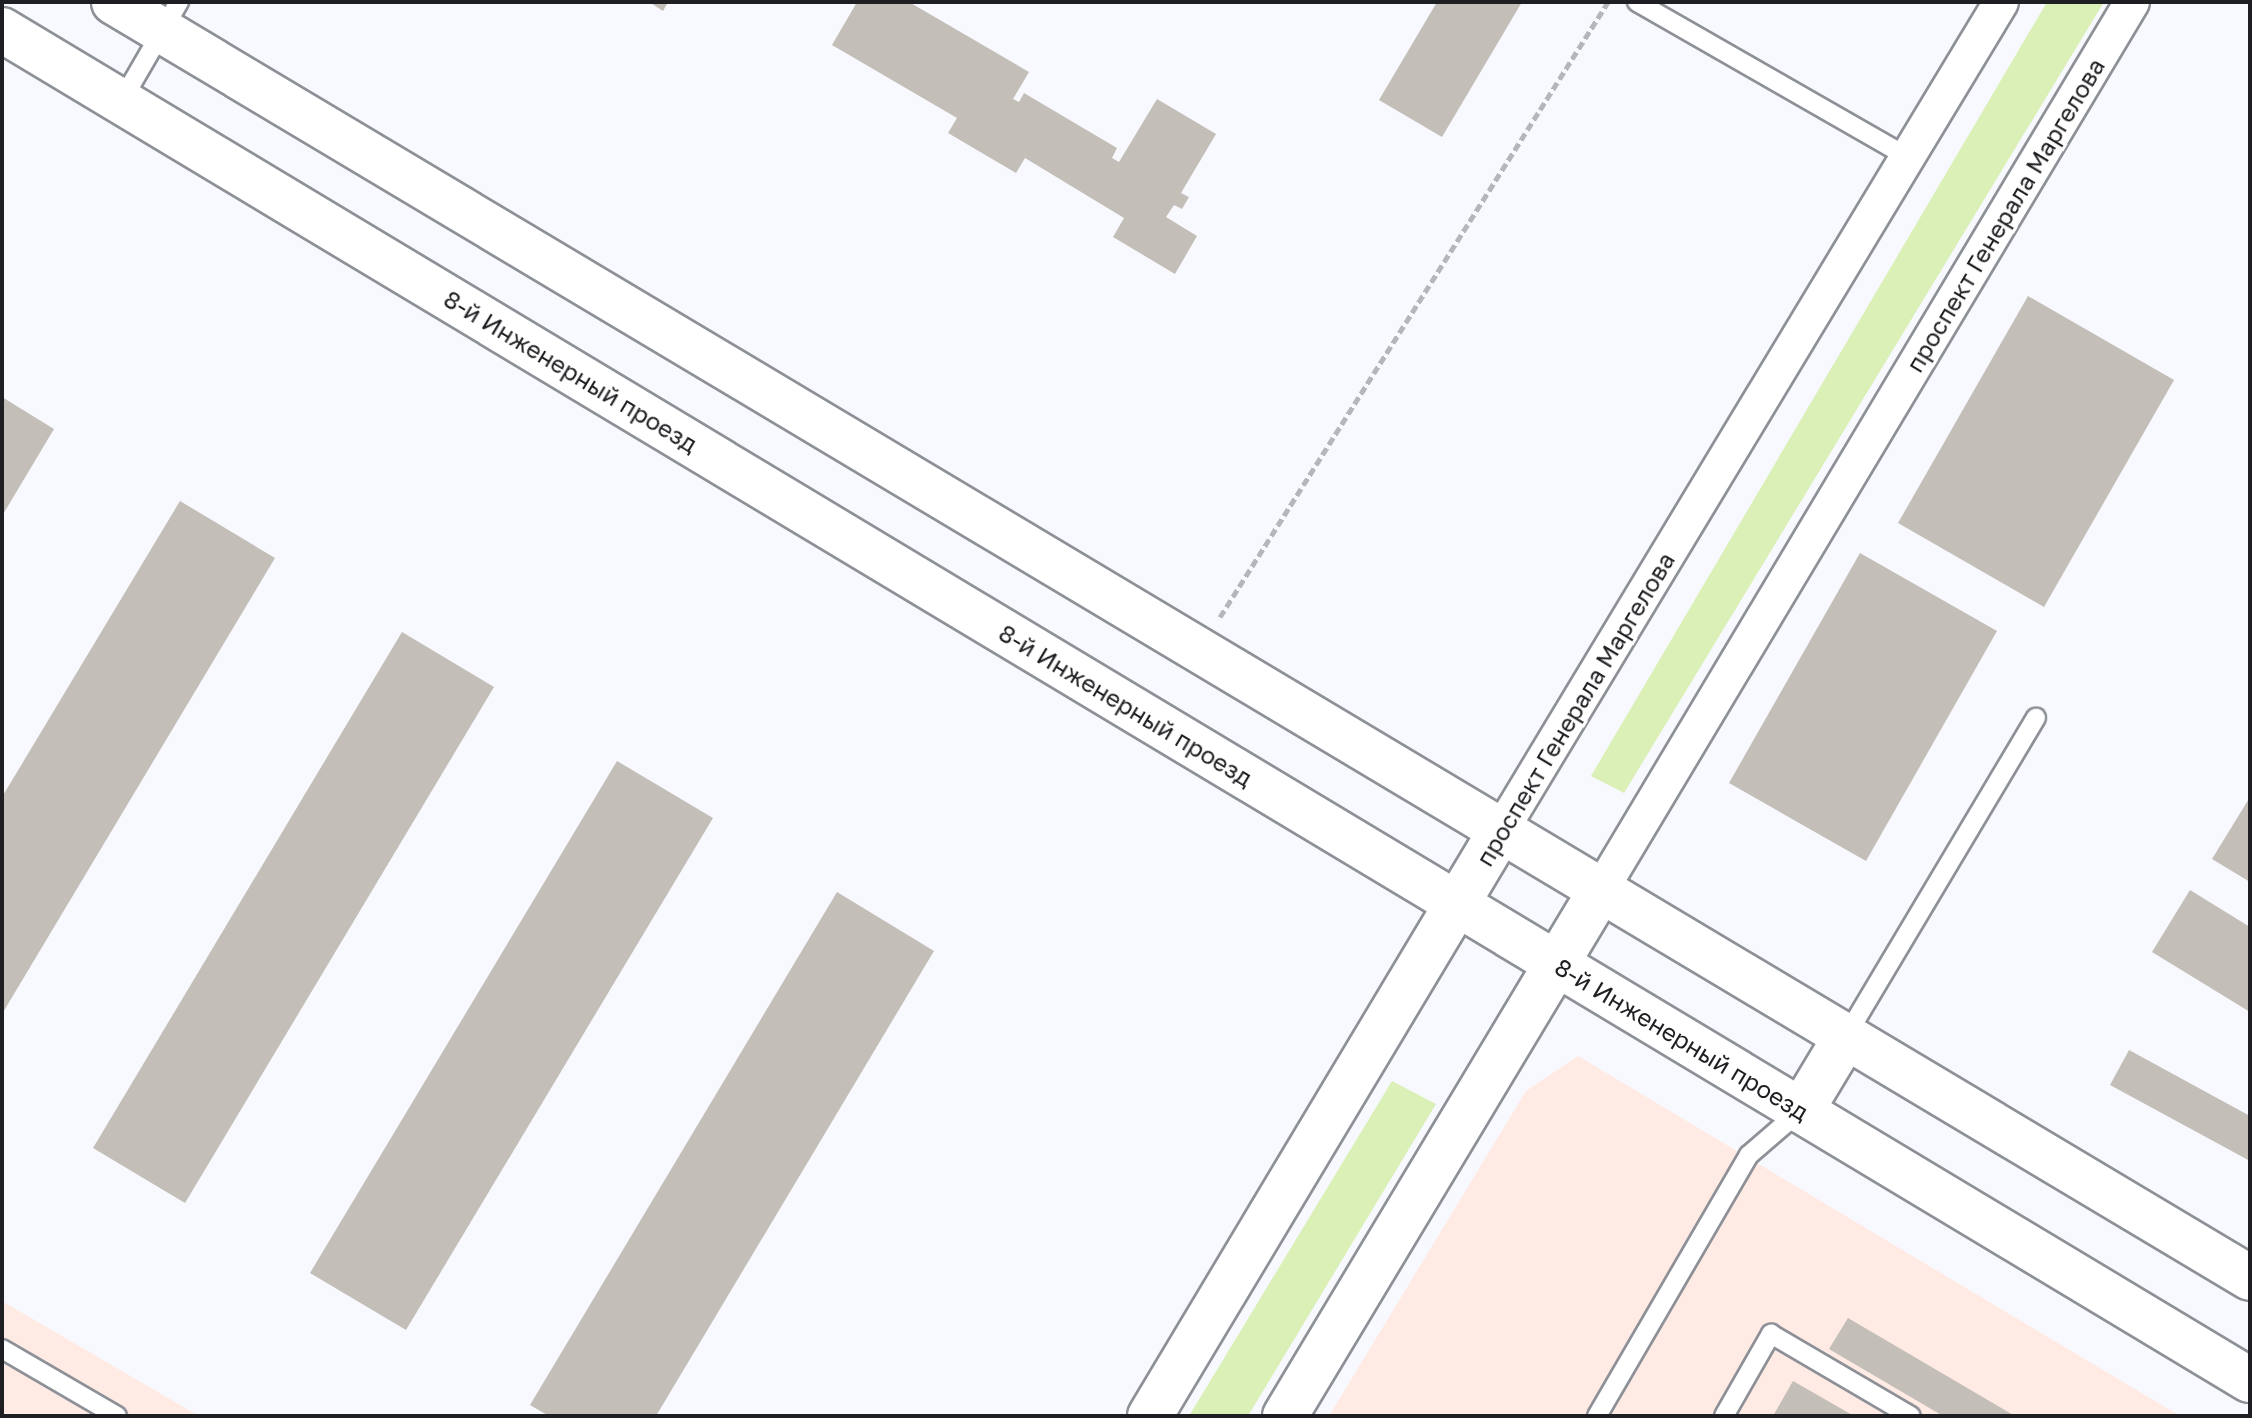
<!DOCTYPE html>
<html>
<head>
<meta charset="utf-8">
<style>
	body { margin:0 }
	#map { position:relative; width:2252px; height:1418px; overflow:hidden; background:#f7f9fe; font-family:"Golos Text",sans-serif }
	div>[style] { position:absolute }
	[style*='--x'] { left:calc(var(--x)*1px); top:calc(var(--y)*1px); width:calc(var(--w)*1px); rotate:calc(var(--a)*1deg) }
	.industrial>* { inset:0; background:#ffeae4 }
	.green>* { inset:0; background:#daf0b6 }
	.building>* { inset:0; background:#c3beb8 }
	.path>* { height:5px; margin-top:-2.5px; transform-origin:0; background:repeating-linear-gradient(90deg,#b4b6ba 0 8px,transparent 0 12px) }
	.roads { filter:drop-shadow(2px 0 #8d9197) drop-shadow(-2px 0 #8d9197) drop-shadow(0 2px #8d9197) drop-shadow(0 -2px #8d9197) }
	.service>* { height:18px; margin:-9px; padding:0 9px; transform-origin:9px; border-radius:9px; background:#fff }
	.minor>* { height:34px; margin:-17px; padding:0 17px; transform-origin:17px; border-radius:17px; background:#fff }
	.tertiary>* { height:44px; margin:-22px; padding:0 22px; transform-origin:22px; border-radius:22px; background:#fff }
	span { translate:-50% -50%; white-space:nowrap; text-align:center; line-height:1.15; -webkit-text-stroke:6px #fff; paint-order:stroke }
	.street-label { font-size:24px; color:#1e1f22 }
	.frame { position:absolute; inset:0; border:4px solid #1e1f22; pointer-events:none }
</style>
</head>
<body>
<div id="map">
	<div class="industrial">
		<i style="clip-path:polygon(1578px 1056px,2180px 1416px,1329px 1416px,1526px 1091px)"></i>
		<i style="clip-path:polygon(2px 1301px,199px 1416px,2px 1416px)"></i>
	</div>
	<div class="green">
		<i style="clip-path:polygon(2047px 2px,2104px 2px,1624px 793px,1591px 776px)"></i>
		<i style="clip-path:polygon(1392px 1081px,1436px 1104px,1248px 1416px,1189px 1416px)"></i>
	</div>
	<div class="building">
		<i style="clip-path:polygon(649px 2px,668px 2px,663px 11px)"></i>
		<i style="clip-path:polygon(857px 2px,909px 2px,1029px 72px,1013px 99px,1019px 102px,1024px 93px,1117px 148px,1112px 158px,1119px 162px,1157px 99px,1216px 134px,1181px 193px,1189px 197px,1182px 209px,1174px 205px,1166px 217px,1197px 236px,1175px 274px,1113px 237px,1124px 218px,1025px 158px,1016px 173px,948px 133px,957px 118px,832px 45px)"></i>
		<i style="clip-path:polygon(1437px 2px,1522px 2px,1442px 137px,1379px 100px)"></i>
		<i style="clip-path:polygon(2028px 296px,2174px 380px,2044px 607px,1898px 523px)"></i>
		<i style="clip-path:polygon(2px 397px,54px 429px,2px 516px)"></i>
		<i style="clip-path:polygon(180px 501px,275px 558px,2px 1014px,2px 797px)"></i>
		<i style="clip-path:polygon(1860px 553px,1997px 631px,1866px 861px,1729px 783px)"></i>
		<i style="clip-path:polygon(402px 632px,494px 687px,185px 1203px,93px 1148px)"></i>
		<i style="clip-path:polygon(617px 761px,713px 818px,406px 1330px,310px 1273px)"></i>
		<i style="clip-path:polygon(2250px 797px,2250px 882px,2212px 859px)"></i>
		<i style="clip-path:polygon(2190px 890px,2250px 927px,2250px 1012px,2152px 952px)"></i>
		<i style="clip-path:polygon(837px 892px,934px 951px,656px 1416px,549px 1416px,530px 1405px)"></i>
		<i style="clip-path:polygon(2129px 1050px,2250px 1116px,2250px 1161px,2110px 1085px)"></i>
		<i style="clip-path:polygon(1848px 1318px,2015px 1416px,1943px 1416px,1829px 1349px)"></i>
		<i style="clip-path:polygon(1793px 1381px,1854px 1416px,1773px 1416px)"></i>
	</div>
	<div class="path">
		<i style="--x:1220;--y:617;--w:727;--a:-57.75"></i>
	</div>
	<div class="roads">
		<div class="service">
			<i style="--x:1637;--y:2;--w:312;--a:29.8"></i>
			<i style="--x:121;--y:102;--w:116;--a:-59.9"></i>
			<i style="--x:1845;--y:1038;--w:373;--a:-59.2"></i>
			<i style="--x:2;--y:1349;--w:133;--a:30.2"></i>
			<i style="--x:1597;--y:1416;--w:302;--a:-59.8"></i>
			<i style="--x:1749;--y:1155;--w:67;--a:-40.8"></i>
			<i style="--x:1724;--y:1416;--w:95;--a:-60.2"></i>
			<i style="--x:1771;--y:1334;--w:162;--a:30.4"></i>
		</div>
		<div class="minor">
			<i style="--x:1500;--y:832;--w:969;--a:-58.88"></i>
			<i style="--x:1599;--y:893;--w:1038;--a:-59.11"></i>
		</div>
		<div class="tertiary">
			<i style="--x:114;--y:2;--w:2488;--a:30.85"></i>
			<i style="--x:2;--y:30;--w:2622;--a:30.99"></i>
			<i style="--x:1801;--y:1111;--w:85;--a:-58.9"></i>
			<i style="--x:1150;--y:1416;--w:681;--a:-59.07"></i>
			<i style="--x:1285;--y:1416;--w:610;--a:-59.02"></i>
		</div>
	</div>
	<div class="street-label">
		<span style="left:2005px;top:215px;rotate:-59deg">проспект Генерала Маргелова</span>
		<span style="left:571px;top:371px;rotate:31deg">8-й Инженерный проезд</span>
		<span style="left:1126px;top:705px;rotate:31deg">8-й Инженерный проезд</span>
		<span style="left:1575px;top:709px;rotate:-59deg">проспект Генерала Маргелова</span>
		<span style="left:1682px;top:1039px;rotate:31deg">8-й Инженерный проезд</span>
	</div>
	<div class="frame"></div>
</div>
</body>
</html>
